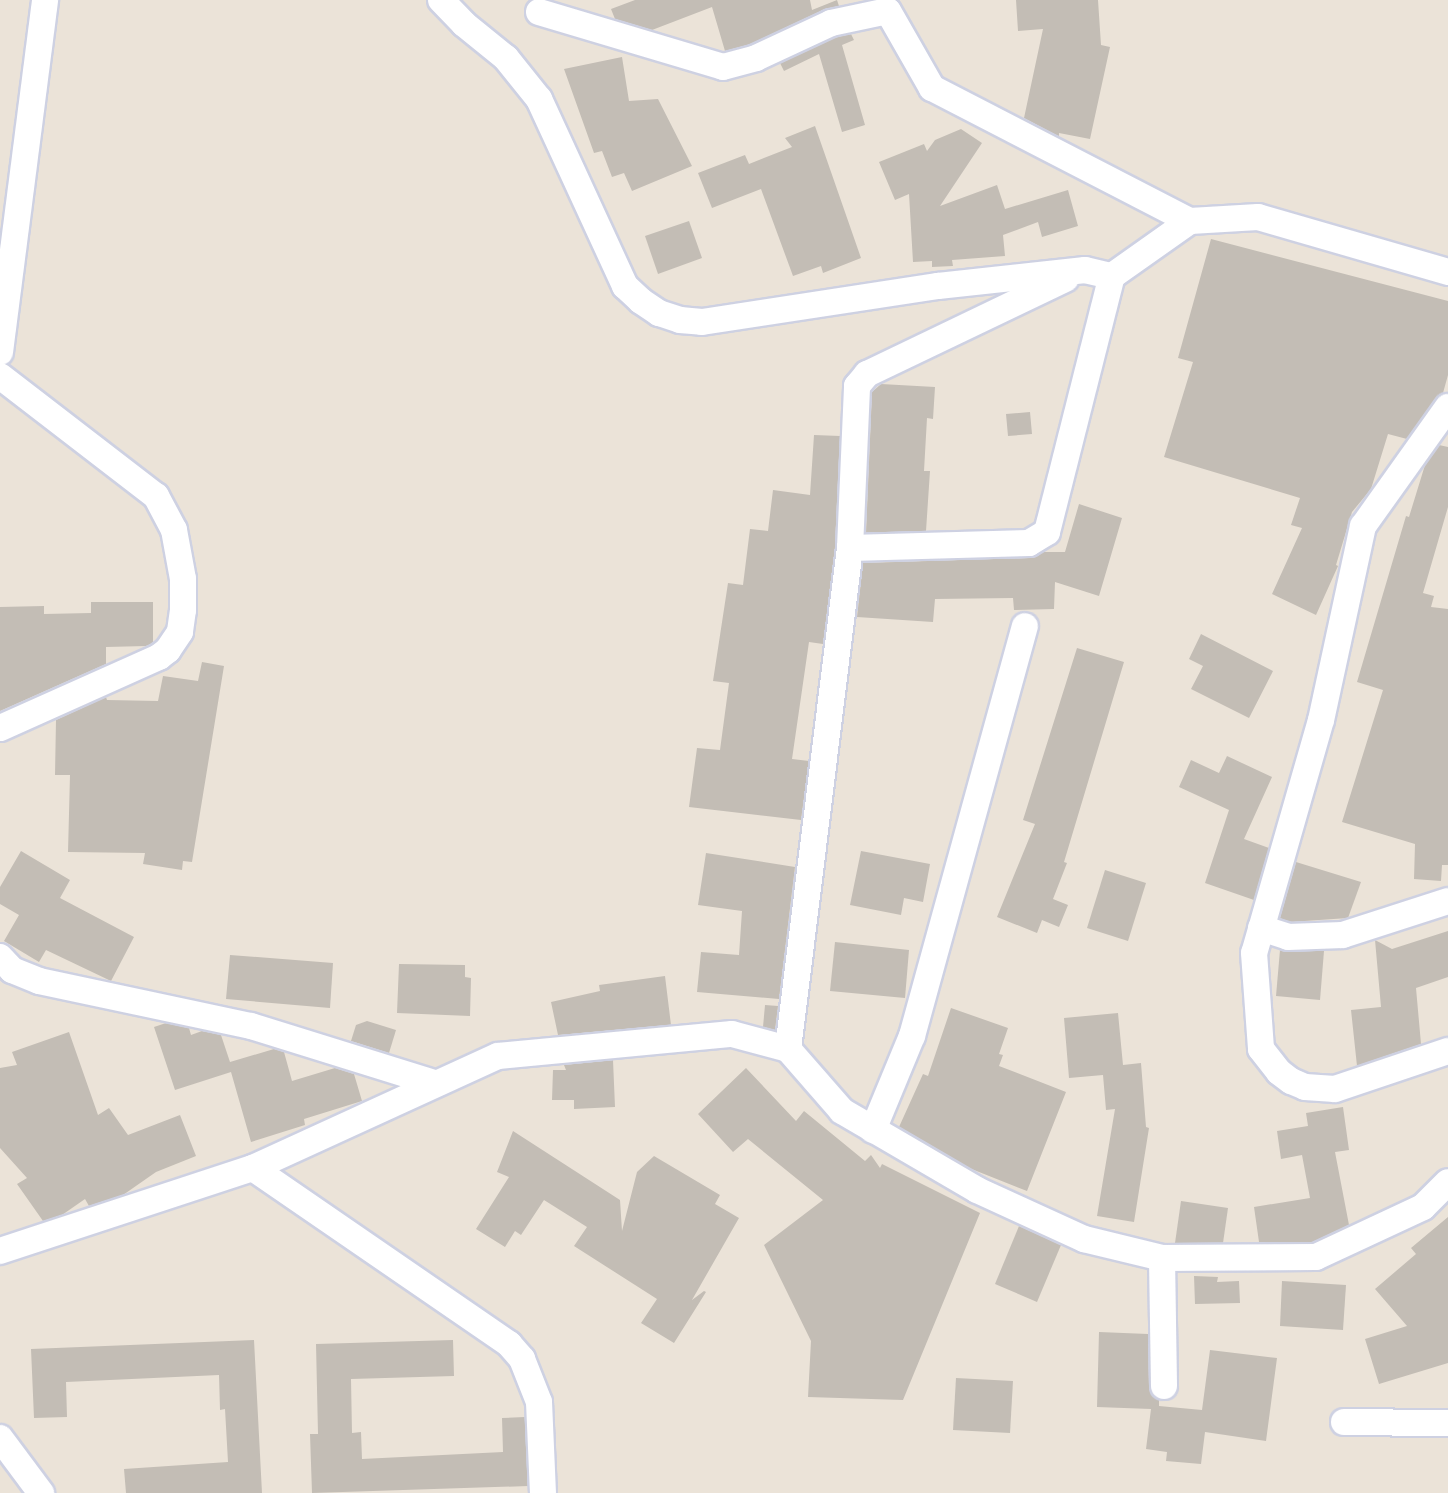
<!DOCTYPE html>
<html>
<head>
<meta charset="utf-8">
<style>
	body { margin:0 }
	#map { position:relative; width:1448px; height:1493px; overflow:hidden; background:#ebe3d8; font-family:Montserrat,sans-serif }
	div>[style] { position:absolute }
	[style*='--x'] { left:calc(var(--x)*1px); top:calc(var(--y)*1px); width:calc(var(--w)*1px); rotate:calc(var(--a)*1deg) }
	.building>* { inset:0; background:#c3bdb5 }
	.roads { filter:drop-shadow(2px 0 #ced1e2) drop-shadow(-2px 0 #ced1e2) drop-shadow(0 2px #ced1e2) drop-shadow(0 -2px #ced1e2) }
	.minor>* { height:26px; margin:-13px; padding:0 13px; transform-origin:13px; border-radius:13px; background:#fff }
	span { translate:-50% -50%; white-space:nowrap; text-align:center; line-height:1.15; -webkit-text-stroke:6px #fff; paint-order:stroke }
</style>
</head>
<body>
<div id="map">
	<div class="building">
		<i style="clip-path:polygon(635px 0,810px 0,812px 10px,837px 0,839px 6px,825px 9px,751px 44px,725px 51px,712px 7px,652px 30px,615px 19px,611px 9px)"></i>
		<i style="clip-path:polygon(1016px 0,1098px 0,1101px 45px,1110px 47px,1090px 139px,1059px 133px,1059px 136px,1056px 135px,1024px 118px,1043px 29px,1018px 31px)"></i>
		<i style="clip-path:polygon(851px 34px,854px 40px,842px 45px,865px 125px,842px 132px,819px 54px,784px 71px,780px 63px,836px 37px)"></i>
		<i style="clip-path:polygon(622px 57px,629px 101px,658px 99px,692px 166px,632px 191px,624px 173px,612px 177px,602px 151px,594px 153px,564px 69px)"></i>
		<i style="clip-path:polygon(815px 126px,861px 258px,823px 273px,821px 266px,793px 276px,761px 189px,712px 208px,698px 173px,745px 155px,749px 164px,792px 147px,785px 138px)"></i>
		<i style="clip-path:polygon(961px 129px,982px 143px,940px 206px,997px 185px,1005px 209px,1068px 190px,1078px 226px,1042px 237px,1038px 222px,1003px 235px,1005px 256px,952px 260px,953px 266px,932px 267px,932px 261px,913px 262px,909px 194px,895px 200px,879px 162px,924px 144px,927px 151px,935px 140px)"></i>
		<i style="clip-path:polygon(689px 221px,702px 258px,658px 274px,645px 236px)"></i>
		<i style="clip-path:polygon(1211px 239px,1448px 301px,1448px 375px,1443px 393px,1436px 398px,1407px 439px,1388px 434px,1371px 489px,1352px 512px,1336px 565px,1338px 566px,1316px 615px,1272px 594px,1302px 528px,1291px 525px,1300px 498px,1164px 457px,1193px 362px,1178px 358px)"></i>
		<i style="clip-path:polygon(881px 384px,935px 387px,933px 419px,927px 418px,924px 471px,930px 471px,926px 531px,866px 533px,872px 392px)"></i>
		<i style="clip-path:polygon(1030px 412px,1032px 434px,1008px 436px,1006px 414px)"></i>
		<i style="clip-path:polygon(814px 435px,840px 436px,835px 547px,823px 644px,809px 642px,792px 759px,809px 761px,801px 820px,689px 807px,697px 748px,720px 750px,729px 683px,713px 681px,728px 583px,743px 585px,750px 529px,768px 531px,773px 490px,810px 495px)"></i>
		<i style="clip-path:polygon(1439px 445px,1448px 447px,1448px 507px,1423px 593px,1434px 596px,1431px 607px,1448px 609px,1448px 865px,1442px 865px,1441px 881px,1414px 879px,1415px 844px,1342px 822px,1383px 690px,1357px 682px,1406px 516px,1409px 517px,1425px 465px)"></i>
		<i style="clip-path:polygon(1079px 504px,1122px 518px,1099px 596px,1055px 582px,1054px 609px,1014px 610px,1013px 598px,935px 599px,933px 622px,857px 617px,863px 563px,1029px 558px,1043px 552px,1065px 552px)"></i>
		<i style="clip-path:polygon(91px 602px,153px 602px,153px 643px,146px 646px,106px 647px,106px 664px,0 711px,0 607px,44px 606px,44px 614px,91px 613px)"></i>
		<i style="clip-path:polygon(1201px 634px,1273px 671px,1249px 718px,1191px 689px,1203px 666px,1189px 659px)"></i>
		<i style="clip-path:polygon(1077px 648px,1124px 662px,1064px 862px,1067px 863px,1053px 899px,1068px 905px,1059px 927px,1042px 920px,1037px 933px,997px 917px,1035px 824px,1023px 820px)"></i>
		<i style="clip-path:polygon(202px 662px,224px 666px,192px 862px,183px 861px,182px 870px,143px 864px,145px 853px,68px 852px,70px 775px,55px 775px,56px 720px,106px 697px,107px 700px,158px 701px,163px 676px,198px 681px)"></i>
		<i style="clip-path:polygon(1227px 756px,1272px 777px,1244px 839px,1269px 848px,1254px 900px,1205px 883px,1229px 810px,1179px 787px,1191px 760px,1219px 773px)"></i>
		<i style="clip-path:polygon(21px 851px,70px 880px,60px 898px,134px 937px,111px 981px,46px 950px,39px 962px,4px 941px,19px 915px,0 904px,0 887px)"></i>
		<i style="clip-path:polygon(861px 851px,930px 864px,923px 902px,904px 898px,901px 915px,850px 905px)"></i>
		<i style="clip-path:polygon(706px 853px,795px 867px,779px 999px,697px 992px,701px 952px,739px 955px,742px 911px,698px 905px)"></i>
		<i style="clip-path:polygon(1296px 862px,1361px 882px,1348px 918px,1290px 922px,1280px 918px)"></i>
		<i style="clip-path:polygon(1105px 870px,1146px 883px,1128px 941px,1087px 928px)"></i>
		<i style="clip-path:polygon(1448px 931px,1448px 977px,1416px 988px,1421px 1044px,1357px 1066px,1351px 1010px,1381px 1007px,1375px 940px,1392px 949px)"></i>
		<i style="clip-path:polygon(835px 942px,909px 950px,905px 998px,830px 991px)"></i>
		<i style="clip-path:polygon(1280px 950px,1324px 951px,1320px 1000px,1276px 996px)"></i>
		<i style="clip-path:polygon(230px 955px,333px 963px,330px 1008px,226px 999px)"></i>
		<i style="clip-path:polygon(399px 964px,465px 965px,465px 977px,471px 978px,470px 1016px,397px 1013px)"></i>
		<i style="clip-path:polygon(665px 976px,671px 1025px,558px 1035px,551px 1002px,600px 991px,599px 985px)"></i>
		<i style="clip-path:polygon(765px 1005px,778px 1006px,775px 1030px,763px 1027px)"></i>
		<i style="clip-path:polygon(951px 1008px,1008px 1028px,999px 1054px,1003px 1055px,999px 1066px,1066px 1092px,1027px 1191px,969px 1168px,899px 1127px,923px 1074px,928px 1076px)"></i>
		<i style="clip-path:polygon(1118px 1013px,1123px 1065px,1141px 1063px,1146px 1127px,1149px 1128px,1134px 1222px,1097px 1216px,1115px 1109px,1106px 1110px,1103px 1075px,1069px 1078px,1064px 1018px)"></i>
		<i style="clip-path:polygon(367px 1021px,396px 1030px,389px 1053px,351px 1041px,356px 1025px)"></i>
		<i style="clip-path:polygon(166px 1023px,189px 1028px,191px 1035px,202px 1031px,221px 1035px,230px 1062px,274px 1049px,284px 1052px,292px 1081px,335px 1068px,354px 1074px,362px 1101px,304px 1119px,305px 1125px,251px 1142px,231px 1072px,175px 1090px,154px 1027px)"></i>
		<i style="clip-path:polygon(69px 1032px,98px 1115px,109px 1108px,128px 1135px,180px 1115px,196px 1156px,156px 1172px,123px 1195px,89px 1206px,85px 1199px,62px 1215px,43px 1221px,17px 1184px,27px 1178px,0 1148px,0 1068px,17px 1065px,12px 1052px)"></i>
		<i style="clip-path:polygon(613px 1060px,615px 1107px,574px 1109px,574px 1100px,552px 1100px,553px 1070px,566px 1070px,564px 1065px)"></i>
		<i style="clip-path:polygon(746px 1068px,796px 1121px,804px 1111px,865px 1161px,871px 1155px,880px 1168px,882px 1164px,980px 1213px,903px 1400px,808px 1397px,811px 1341px,764px 1245px,823px 1200px,748px 1139px,733px 1152px,698px 1114px)"></i>
		<i style="clip-path:polygon(1343px 1107px,1349px 1150px,1335px 1152px,1349px 1225px,1313px 1242px,1259px 1242px,1254px 1207px,1310px 1198px,1302px 1155px,1281px 1159px,1277px 1131px,1308px 1126px,1306px 1113px)"></i>
		<i style="clip-path:polygon(513px 1131px,620px 1200px,622px 1231px,637px 1172px,654px 1156px,720px 1195px,715px 1204px,739px 1218px,692px 1300px,704px 1291px,706px 1292px,674px 1343px,641px 1323px,657px 1299px,574px 1246px,587px 1227px,544px 1200px,521px 1235px,515px 1231px,505px 1247px,476px 1229px,509px 1177px,497px 1172px)"></i>
		<i style="clip-path:polygon(1181px 1201px,1228px 1208px,1223px 1243px,1175px 1243px)"></i>
		<i style="clip-path:polygon(1448px 1217px,1448px 1363px,1379px 1384px,1365px 1339px,1407px 1326px,1375px 1289px,1416px 1254px,1411px 1248px)"></i>
		<i style="clip-path:polygon(1019px 1226px,1061px 1245px,1037px 1302px,995px 1284px)"></i>
		<i style="clip-path:polygon(1194px 1276px,1218px 1277px,1217px 1282px,1239px 1281px,1240px 1303px,1195px 1304px)"></i>
		<i style="clip-path:polygon(1282px 1281px,1346px 1285px,1343px 1330px,1280px 1326px)"></i>
		<i style="clip-path:polygon(1099px 1332px,1148px 1334px,1149px 1386px,1151px 1394px,1159px 1400px,1159px 1406px,1202px 1410px,1210px 1350px,1277px 1358px,1266px 1441px,1205px 1432px,1201px 1464px,1166px 1461px,1167px 1452px,1146px 1449px,1151px 1409px,1097px 1407px)"></i>
		<i style="clip-path:polygon(254px 1340px,262px 1493px,126px 1493px,124px 1469px,228px 1462px,225px 1409px,220px 1410px,219px 1375px,66px 1382px,67px 1417px,34px 1418px,31px 1349px)"></i>
		<i style="clip-path:polygon(453px 1340px,454px 1376px,351px 1379px,352px 1433px,361px 1432px,362px 1459px,503px 1452px,502px 1418px,525px 1417px,528px 1486px,312px 1493px,310px 1434px,318px 1434px,316px 1344px)"></i>
		<i style="clip-path:polygon(956px 1378px,1013px 1381px,1010px 1433px,953px 1430px)"></i>
	</div>
	<div class="roads">
		<div class="minor">
			<i style="--x:441;--y:0;--w:33;--a:46"></i>
			<i style="--x:464;--y:24;--w:54;--a:39"></i>
			<i style="--x:506;--y:58;--w:53;--a:51.2"></i>
			<i style="--x:539;--y:99;--w:206;--a:65.3"></i>
			<i style="--x:625;--y:286;--w:22;--a:43"></i>
			<i style="--x:641;--y:301;--w:22;--a:34"></i>
			<i style="--x:659;--y:313;--w:22;--a:18"></i>
			<i style="--x:680;--y:320;--w:22;--a:5"></i>
			<i style="--x:702;--y:322;--w:239;--a:-8.7"></i>
			<i style="--x:938;--y:286;--w:148;--a:-6.2"></i>
			<i style="--x:1085;--y:270;--w:28;--a:13"></i>
			<i style="--x:1112;--y:276;--w:95;--a:-35.2"></i>
			<i style="--x:1190;--y:221;--w:68;--a:-3.4"></i>
			<i style="--x:1258;--y:217;--w:198;--a:16.1"></i>
			<i style="--x:539;--y:12;--w:192;--a:16.6"></i>
			<i style="--x:723;--y:67;--w:34;--a:-15"></i>
			<i style="--x:756;--y:58;--w:83;--a:-25"></i>
			<i style="--x:831;--y:23;--w:58;--a:-11.9"></i>
			<i style="--x:888;--y:11;--w:89;--a:60.3"></i>
			<i style="--x:932;--y:88;--w:290;--a:27.3"></i>
			<i style="--x:0;--y:352;--w:355;--a:-82.7"></i>
			<i style="--x:0;--y:376;--w:197;--a:37.6"></i>
			<i style="--x:156;--y:496;--w:38;--a:62"></i>
			<i style="--x:174;--y:530;--w:50;--a:79.6"></i>
			<i style="--x:183;--y:579;--w:31;--a:90"></i>
			<i style="--x:183;--y:610;--w:22;--a:98"></i>
			<i style="--x:180;--y:632;--w:22;--a:124"></i>
			<i style="--x:168;--y:650;--w:11;--a:142"></i>
			<i style="--x:159;--y:657;--w:174;--a:155.9"></i>
			<i style="--x:1448;--y:407;--w:146;--a:125.5"></i>
			<i style="--x:1363;--y:526;--w:198;--a:102.2"></i>
			<i style="--x:1321;--y:720;--w:242;--a:106"></i>
			<i style="--x:1254;--y:953;--w:96;--a:85.8"></i>
			<i style="--x:1261;--y:1049;--w:29;--a:52"></i>
			<i style="--x:1279;--y:1072;--w:15;--a:37"></i>
			<i style="--x:1291;--y:1081;--w:15;--a:23"></i>
			<i style="--x:1305;--y:1087;--w:30;--a:4"></i>
			<i style="--x:1335;--y:1089;--w:119;--a:-18.6"></i>
			<i style="--x:850;--y:548;--w:179;--a:-1.6"></i>
			<i style="--x:1029;--y:543;--w:21;--a:-31"></i>
			<i style="--x:1047;--y:532;--w:264;--a:-75.8"></i>
			<i style="--x:1261;--y:928;--w:28;--a:18"></i>
			<i style="--x:1288;--y:937;--w:55;--a:-2.1"></i>
			<i style="--x:1343;--y:935;--w:110;--a:-17.9"></i>
			<i style="--x:0;--y:957;--w:18;--a:47"></i>
			<i style="--x:12;--y:970;--w:29;--a:22"></i>
			<i style="--x:39;--y:981;--w:217;--a:12"></i>
			<i style="--x:251;--y:1026;--w:192;--a:17.3"></i>
			<i style="--x:788;--y:1049;--w:505;--a:-82.95"></i>
			<i style="--x:850;--y:548;--w:162;--a:-87.5"></i>
			<i style="--x:857;--y:386;--w:16;--a:-50"></i>
			<i style="--x:867;--y:374;--w:220;--a:-25.6"></i>
			<i style="--x:873;--y:1130;--w:102;--a:-67.5"></i>
			<i style="--x:912;--y:1036;--w:425;--a:-74.6"></i>
			<i style="--x:253;--y:1168;--w:311;--a:34.5"></i>
			<i style="--x:509;--y:1344;--w:20;--a:49"></i>
			<i style="--x:522;--y:1359;--w:46;--a:68.4"></i>
			<i style="--x:539;--y:1402;--w:91;--a:87.5"></i>
			<i style="--x:0;--y:1251;--w:266;--a:-18.2"></i>
			<i style="--x:253;--y:1168;--w:269;--a:-24.6"></i>
			<i style="--x:498;--y:1056;--w:235;--a:-5.4"></i>
			<i style="--x:732;--y:1034;--w:58;--a:15"></i>
			<i style="--x:788;--y:1049;--w:82;--a:48.9"></i>
			<i style="--x:842;--y:1111;--w:156;--a:30.3"></i>
			<i style="--x:977;--y:1190;--w:118;--a:24.6"></i>
			<i style="--x:1084;--y:1239;--w:80;--a:13.7"></i>
			<i style="--x:1162;--y:1258;--w:154;--a:-0.4"></i>
			<i style="--x:1316;--y:1257;--w:118;--a:-25"></i>
			<i style="--x:1423;--y:1207;--w:35;--a:-45"></i>
			<i style="--x:1162;--y:1258;--w:128;--a:89.1"></i>
			<i style="--x:1344;--y:1422;--w:104;--a:0.6"></i>
			<i style="--x:0;--y:1438;--w:69;--a:53.3"></i>
		</div>
	</div>
</div>
</body>
</html>
